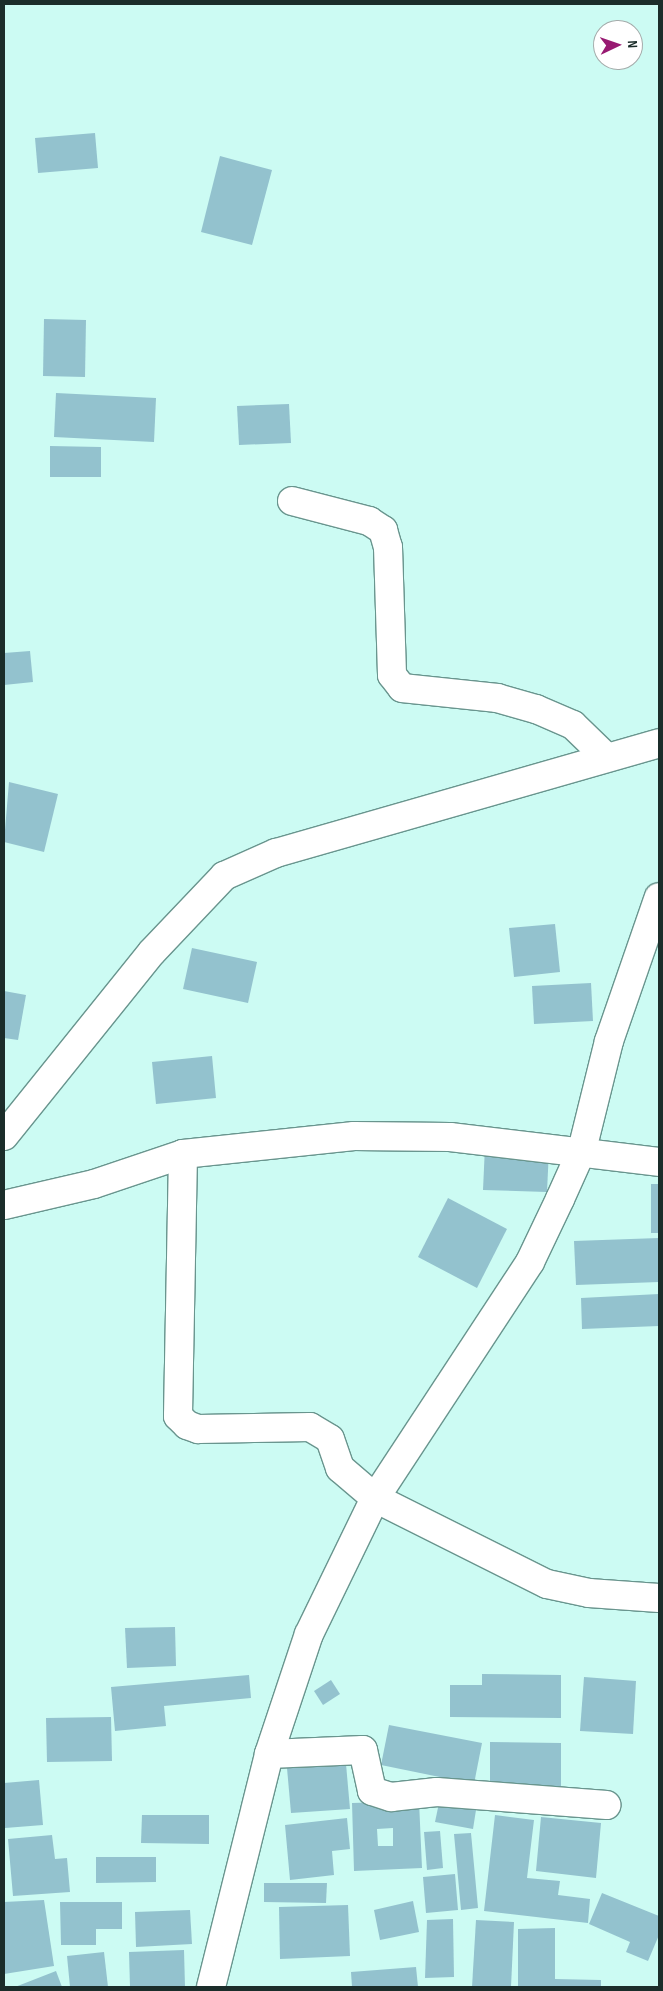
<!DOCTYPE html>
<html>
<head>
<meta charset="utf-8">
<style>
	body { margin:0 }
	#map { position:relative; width:663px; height:1991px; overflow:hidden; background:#ccfbf3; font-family:"Sofia Sans Condensed",sans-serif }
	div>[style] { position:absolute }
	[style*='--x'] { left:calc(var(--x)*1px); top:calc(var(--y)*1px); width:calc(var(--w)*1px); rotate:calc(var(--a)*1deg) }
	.building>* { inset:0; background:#93c2ce }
	.roads { filter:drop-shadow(1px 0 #69958e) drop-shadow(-1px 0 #69958e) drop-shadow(0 1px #69958e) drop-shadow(0 -1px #69958e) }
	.street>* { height:28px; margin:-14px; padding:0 14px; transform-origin:14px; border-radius:14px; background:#fff }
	span { translate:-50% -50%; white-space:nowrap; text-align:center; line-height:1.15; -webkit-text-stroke:4px #fff; paint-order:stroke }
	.frame { position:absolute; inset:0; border:5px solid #1b2d2a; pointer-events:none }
	.north { position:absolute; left:593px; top:20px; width:50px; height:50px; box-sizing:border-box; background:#fff; border:1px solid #a4abaa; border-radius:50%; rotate:87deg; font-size:14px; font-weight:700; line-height:20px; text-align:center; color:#1b2d2a }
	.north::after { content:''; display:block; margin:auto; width:18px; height:22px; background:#981a72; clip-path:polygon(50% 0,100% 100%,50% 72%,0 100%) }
</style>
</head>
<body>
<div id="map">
	<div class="building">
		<i style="clip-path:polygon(95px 133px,98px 168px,38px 173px,35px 138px)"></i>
		<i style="clip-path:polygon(220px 156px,272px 170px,252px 245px,201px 232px)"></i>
		<i style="clip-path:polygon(44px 319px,86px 320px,85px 377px,43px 376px)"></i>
		<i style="clip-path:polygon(56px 393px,156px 398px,154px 442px,54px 437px)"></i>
		<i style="clip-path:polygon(289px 404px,291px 443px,239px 445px,237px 406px)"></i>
		<i style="clip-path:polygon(50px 446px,101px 447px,101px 477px,50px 477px)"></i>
		<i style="clip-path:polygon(30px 651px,33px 682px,4px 685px,4px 653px)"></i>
		<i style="clip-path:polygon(9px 782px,58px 794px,44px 852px,4px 842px)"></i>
		<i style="clip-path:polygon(555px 924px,560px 972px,514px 977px,509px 928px)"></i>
		<i style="clip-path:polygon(192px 948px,257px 962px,248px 1003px,183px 989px)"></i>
		<i style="clip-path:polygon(591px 983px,593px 1021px,534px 1024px,532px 986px)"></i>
		<i style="clip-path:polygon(4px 991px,26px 995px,18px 1040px,4px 1038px)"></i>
		<i style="clip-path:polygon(212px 1056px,216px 1098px,156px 1104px,152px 1062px)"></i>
		<i style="clip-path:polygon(485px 1146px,549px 1149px,547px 1192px,483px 1190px)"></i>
		<i style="clip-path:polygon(651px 1184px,659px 1184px,659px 1233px,651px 1233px)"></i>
		<i style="clip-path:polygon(448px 1198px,507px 1229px,477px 1288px,418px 1257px)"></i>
		<i style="clip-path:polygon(659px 1238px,659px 1282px,576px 1285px,574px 1241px)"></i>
		<i style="clip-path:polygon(659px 1294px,659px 1326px,582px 1329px,581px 1298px)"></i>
		<i style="clip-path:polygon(175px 1627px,176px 1666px,127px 1668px,125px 1628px)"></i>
		<i style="clip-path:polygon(482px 1674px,561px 1675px,561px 1718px,450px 1717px,450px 1685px,482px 1685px)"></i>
		<i style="clip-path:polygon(249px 1675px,251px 1698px,164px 1706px,166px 1726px,115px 1731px,111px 1687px)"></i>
		<i style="clip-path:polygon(584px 1677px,636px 1681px,633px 1734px,580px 1731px)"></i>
		<i style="clip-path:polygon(331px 1680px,340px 1694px,323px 1705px,314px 1691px)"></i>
		<i style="clip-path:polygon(111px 1717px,112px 1761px,47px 1762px,46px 1718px)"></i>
		<i style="clip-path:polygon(389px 1725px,482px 1743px,474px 1784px,381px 1765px)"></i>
		<i style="clip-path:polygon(490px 1742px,561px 1743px,561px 1787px,490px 1786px)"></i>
		<i style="clip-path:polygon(346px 1764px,350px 1809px,291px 1813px,287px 1768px)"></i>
		<i style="clip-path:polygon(39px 1780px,43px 1825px,5px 1828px,4px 1783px)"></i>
		<i style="clip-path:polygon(evenodd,419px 1801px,422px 1868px,354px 1871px,352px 1803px,419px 1801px,393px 1828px,393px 1846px,378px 1846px,377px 1829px,393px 1828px)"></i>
		<i style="clip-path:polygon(439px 1803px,476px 1810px,473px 1829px,435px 1822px)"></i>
		<i style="clip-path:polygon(142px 1815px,209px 1815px,209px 1844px,141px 1843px)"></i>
		<i style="clip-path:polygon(495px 1815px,534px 1820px,527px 1878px,560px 1881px,558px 1895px,590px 1899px,588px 1923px,484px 1911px)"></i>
		<i style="clip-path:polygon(541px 1817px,601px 1823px,596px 1878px,536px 1871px)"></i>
		<i style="clip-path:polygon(347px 1818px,350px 1849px,332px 1851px,334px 1875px,290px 1880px,285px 1825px)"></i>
		<i style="clip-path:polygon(440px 1831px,443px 1868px,427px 1870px,424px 1832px)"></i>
		<i style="clip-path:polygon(471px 1833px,478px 1908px,461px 1910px,454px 1834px)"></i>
		<i style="clip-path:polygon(52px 1835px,55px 1859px,67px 1858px,70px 1892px,13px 1896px,8px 1839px)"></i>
		<i style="clip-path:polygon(96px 1857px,156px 1857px,156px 1882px,96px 1883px)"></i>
		<i style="clip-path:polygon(455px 1874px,458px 1910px,426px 1913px,423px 1877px)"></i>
		<i style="clip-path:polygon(264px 1883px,327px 1883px,326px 1903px,264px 1902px)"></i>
		<i style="clip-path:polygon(602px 1893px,659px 1916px,659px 1935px,648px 1961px,626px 1952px,630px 1942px,589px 1924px)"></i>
		<i style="clip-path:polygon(44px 1900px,54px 1966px,4px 1974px,4px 1902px)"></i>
		<i style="clip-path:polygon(413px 1901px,419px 1932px,380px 1940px,374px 1910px)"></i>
		<i style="clip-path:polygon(60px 1902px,122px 1902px,122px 1929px,96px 1929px,96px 1945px,61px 1945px)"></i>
		<i style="clip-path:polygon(348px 1905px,350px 1956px,280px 1959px,279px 1907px)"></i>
		<i style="clip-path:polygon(190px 1910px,192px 1944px,136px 1947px,135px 1912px)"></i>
		<i style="clip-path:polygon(453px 1919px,454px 1977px,425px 1978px,427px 1920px)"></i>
		<i style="clip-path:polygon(476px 1920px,514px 1922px,511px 1987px,472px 1987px)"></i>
		<i style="clip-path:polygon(555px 1928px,555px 1979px,601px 1980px,601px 1987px,518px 1987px,518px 1929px)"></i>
		<i style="clip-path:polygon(184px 1950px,185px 1987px,130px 1987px,129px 1952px)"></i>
		<i style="clip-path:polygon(104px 1952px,108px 1987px,70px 1987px,67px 1956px)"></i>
		<i style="clip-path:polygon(416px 1967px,418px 1987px,352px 1987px,351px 1972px)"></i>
		<i style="clip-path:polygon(56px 1971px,62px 1987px,15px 1987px)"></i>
	</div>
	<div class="roads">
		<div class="street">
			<i style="--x:292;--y:501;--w:80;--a:14.6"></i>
			<i style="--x:369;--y:521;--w:17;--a:33"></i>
			<i style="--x:383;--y:530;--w:18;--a:74"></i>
			<i style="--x:388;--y:547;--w:128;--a:88.2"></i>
			<i style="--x:392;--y:675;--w:16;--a:52"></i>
			<i style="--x:402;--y:688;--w:96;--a:6"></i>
			<i style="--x:497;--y:698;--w:41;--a:15.8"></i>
			<i style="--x:536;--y:709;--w:40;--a:23.4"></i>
			<i style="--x:573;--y:725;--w:46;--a:44.1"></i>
			<i style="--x:4;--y:1136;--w:236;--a:-51.2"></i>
			<i style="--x:152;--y:952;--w:105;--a:-46.5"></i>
			<i style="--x:224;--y:876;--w:57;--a:-23.9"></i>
			<i style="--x:276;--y:853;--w:398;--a:-16"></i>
			<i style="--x:183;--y:1154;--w:262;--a:91.1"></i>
			<i style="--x:178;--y:1416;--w:13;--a:45"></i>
			<i style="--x:187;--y:1425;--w:12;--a:20"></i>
			<i style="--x:198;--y:1429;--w:112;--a:-1"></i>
			<i style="--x:310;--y:1427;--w:23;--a:31"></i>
			<i style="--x:330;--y:1439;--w:31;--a:71"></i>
			<i style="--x:340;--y:1468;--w:46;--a:40.6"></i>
			<i style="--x:375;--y:1498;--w:192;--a:26.6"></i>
			<i style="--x:547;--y:1584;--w:43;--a:12.1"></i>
			<i style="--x:589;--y:1593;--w:70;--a:4.1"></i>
			<i style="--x:4;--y:1205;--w:92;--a:-13.1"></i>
			<i style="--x:94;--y:1184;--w:94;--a:-18.6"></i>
			<i style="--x:183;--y:1154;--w:172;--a:-6"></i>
			<i style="--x:354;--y:1136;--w:96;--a:0.6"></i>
			<i style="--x:450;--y:1137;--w:210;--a:6.8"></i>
			<i style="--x:269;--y:1754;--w:94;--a:-2.4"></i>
			<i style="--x:363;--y:1750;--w:42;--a:77.6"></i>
			<i style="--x:372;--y:1791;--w:20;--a:18"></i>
			<i style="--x:391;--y:1797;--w:46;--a:-6.2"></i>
			<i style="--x:437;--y:1792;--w:170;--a:4.4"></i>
			<i style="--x:211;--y:1987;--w:240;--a:-76"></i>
			<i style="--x:269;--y:1754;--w:126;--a:-71.6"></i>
			<i style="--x:309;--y:1634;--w:151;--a:-64.1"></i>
			<i style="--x:375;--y:1498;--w:282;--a:-56.7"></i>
			<i style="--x:530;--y:1262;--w:70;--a:-64.5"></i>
			<i style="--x:560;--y:1199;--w:54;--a:-65.8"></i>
			<i style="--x:582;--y:1150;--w:112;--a:-76.1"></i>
			<i style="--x:609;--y:1041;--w:152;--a:-70.9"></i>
		</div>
	</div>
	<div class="frame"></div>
	<div class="north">N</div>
</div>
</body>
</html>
